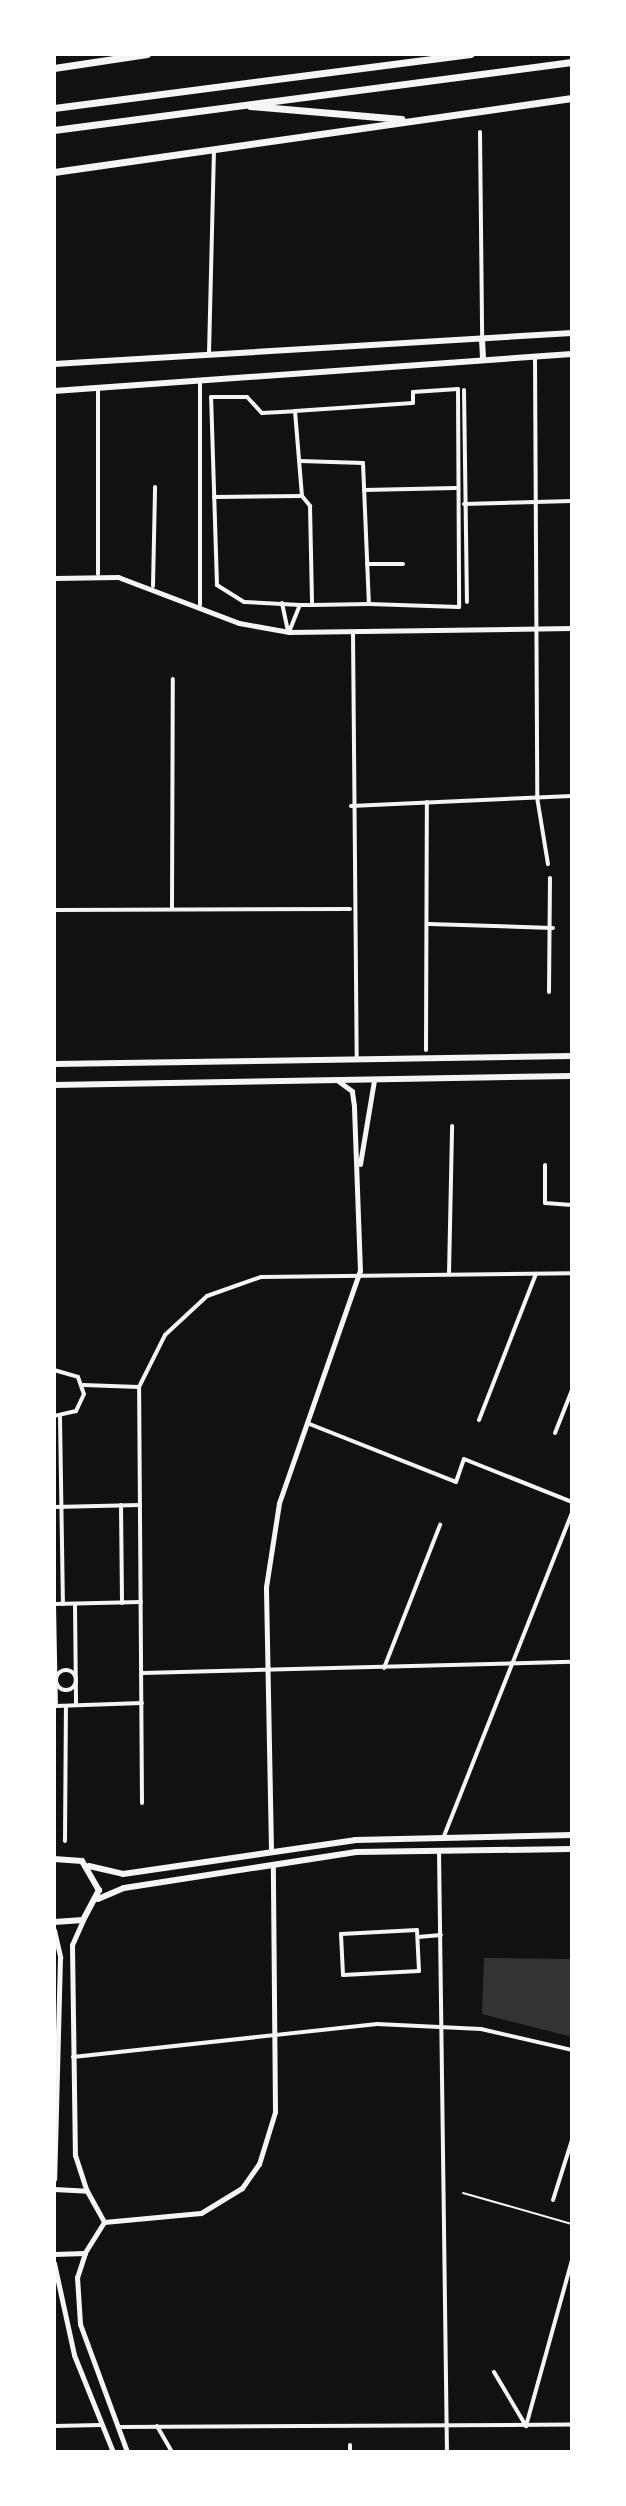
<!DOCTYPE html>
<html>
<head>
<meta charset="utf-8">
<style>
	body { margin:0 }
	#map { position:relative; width:626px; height:2506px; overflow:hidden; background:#111; font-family:Helvetica,sans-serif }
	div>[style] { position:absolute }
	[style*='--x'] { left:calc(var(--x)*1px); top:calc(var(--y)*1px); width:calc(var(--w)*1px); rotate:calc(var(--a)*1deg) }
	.water>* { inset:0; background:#333 }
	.service>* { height:2px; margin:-1px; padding:0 1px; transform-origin:1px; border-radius:1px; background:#f5f5f5 }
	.minor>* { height:4px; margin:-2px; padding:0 2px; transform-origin:2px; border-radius:2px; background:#f5f5f5 }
	.minor>.ring { margin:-2px; padding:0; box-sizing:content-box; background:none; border:4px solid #f5f5f5; border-radius:50% }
	.tertiary>* { height:5px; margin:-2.5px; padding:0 2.5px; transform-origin:2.5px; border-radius:2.5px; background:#f5f5f5 }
	.secondary>* { height:6px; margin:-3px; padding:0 3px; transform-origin:3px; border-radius:3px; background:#f5f5f5 }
	.trunk>* { height:7px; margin:-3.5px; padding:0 3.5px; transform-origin:3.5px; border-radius:3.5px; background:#f5f5f5 }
	span { translate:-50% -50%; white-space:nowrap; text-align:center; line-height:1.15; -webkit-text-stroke:6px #fff; paint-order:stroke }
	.frame { position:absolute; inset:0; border:56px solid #fff; pointer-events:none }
</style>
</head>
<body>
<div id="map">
	<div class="water">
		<i style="clip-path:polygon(484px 1958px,572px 1959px,572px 2037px,482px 2014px)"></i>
	</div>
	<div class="service">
		<i style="--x:463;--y:2193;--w:113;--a:15.9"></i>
	</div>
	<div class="minor">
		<i style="--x:480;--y:132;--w:205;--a:89.4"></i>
		<i style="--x:209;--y:354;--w:204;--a:-88.6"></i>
		<i style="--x:535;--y:357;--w:440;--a:89.7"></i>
		<i style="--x:537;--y:797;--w:68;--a:80.7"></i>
		<i style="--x:200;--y:380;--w:225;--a:90"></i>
		<i style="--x:464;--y:390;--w:212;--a:89.2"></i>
		<i style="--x:295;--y:411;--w:118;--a:-3.9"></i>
		<i style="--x:413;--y:403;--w:11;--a:-90"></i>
		<i style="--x:413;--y:392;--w:45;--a:-3.8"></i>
		<i style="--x:458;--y:389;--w:218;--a:89.7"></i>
		<i style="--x:459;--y:607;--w:90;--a:-178.1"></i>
		<i style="--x:300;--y:461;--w:63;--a:1.8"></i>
		<i style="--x:363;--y:463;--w:141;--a:87.6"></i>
		<i style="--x:369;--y:604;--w:57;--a:179"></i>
		<i style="--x:312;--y:605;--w:12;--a:180"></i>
		<i style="--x:300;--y:605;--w:56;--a:-176.9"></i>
		<i style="--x:244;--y:602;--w:32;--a:-148"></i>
		<i style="--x:217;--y:585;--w:188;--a:-91.8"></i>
		<i style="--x:211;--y:397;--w:36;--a:0"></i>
		<i style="--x:247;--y:397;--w:22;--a:47"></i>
		<i style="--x:262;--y:413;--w:33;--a:-3"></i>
		<i style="--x:295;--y:411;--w:85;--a:85.3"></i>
		<i style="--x:302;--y:496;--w:13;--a:51"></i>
		<i style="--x:310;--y:506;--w:99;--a:88.8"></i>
		<i style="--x:364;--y:490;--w:92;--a:-1.2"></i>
		<i style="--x:214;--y:497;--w:88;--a:-0.7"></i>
		<i style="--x:464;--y:504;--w:108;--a:-1.6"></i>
		<i style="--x:367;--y:564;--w:36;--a:0"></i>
		<i style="--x:98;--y:574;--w:186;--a:-90"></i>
		<i style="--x:153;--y:586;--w:99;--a:-88.8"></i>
		<i style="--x:282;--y:603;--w:29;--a:78"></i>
		<i style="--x:289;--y:632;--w:29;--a:-68"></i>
		<i style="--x:353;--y:633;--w:427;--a:89.5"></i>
		<i style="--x:351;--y:806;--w:221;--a:-2.6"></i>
		<i style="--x:172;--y:909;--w:230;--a:-89.8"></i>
		<i style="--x:54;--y:910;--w:296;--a:-0.2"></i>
		<i style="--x:429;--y:924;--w:124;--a:1.8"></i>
		<i style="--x:549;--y:992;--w:114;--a:-89.5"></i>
		<i style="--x:426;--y:1050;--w:248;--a:-89.8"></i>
		<i style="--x:545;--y:1165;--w:38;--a:90"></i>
		<i style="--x:545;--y:1203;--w:27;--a:4"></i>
		<i style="--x:449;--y:1274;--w:148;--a:-88.8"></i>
		<i style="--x:54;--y:1370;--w:25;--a:16"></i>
		<i style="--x:78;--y:1377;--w:18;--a:71"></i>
		<i style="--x:84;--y:1394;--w:19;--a:115"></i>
		<i style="--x:76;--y:1411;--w:23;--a:167"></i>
		<i style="--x:83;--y:1385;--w:56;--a:2"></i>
		<i style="--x:60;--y:1417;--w:187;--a:89.1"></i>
		<i style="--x:479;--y:1420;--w:157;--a:-68.7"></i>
		<i style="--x:307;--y:1423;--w:160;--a:21.6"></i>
		<i style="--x:456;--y:1482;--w:24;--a:-71"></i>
		<i style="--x:464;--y:1459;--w:116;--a:21.7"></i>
		<i style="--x:555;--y:1433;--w:46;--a:-68.4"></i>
		<i style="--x:121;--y:1505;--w:98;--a:89.4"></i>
		<i style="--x:54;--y:1507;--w:86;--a:-1.3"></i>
		<i style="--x:54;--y:1604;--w:102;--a:88.9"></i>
		<i style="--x:54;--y:1604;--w:87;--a:-1.3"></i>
		<i style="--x:75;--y:1604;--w:101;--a:89.4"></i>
		<i style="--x:384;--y:1668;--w:154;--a:-68.6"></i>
		<i class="ring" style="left:56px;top:1670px;width:16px;height:16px"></i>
		<i style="--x:143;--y:1673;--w:429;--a:-1.5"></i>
		<i style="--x:56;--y:1706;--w:86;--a:-2"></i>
		<i style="--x:142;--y:1803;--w:416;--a:-90.4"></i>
		<i style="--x:139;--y:1387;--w:58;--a:-63.4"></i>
		<i style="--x:165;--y:1335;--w:57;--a:-42.9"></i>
		<i style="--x:207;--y:1296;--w:57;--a:-19.4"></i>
		<i style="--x:261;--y:1277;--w:311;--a:-0.7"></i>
		<i style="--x:444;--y:1836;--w:347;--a:-68.4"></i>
		<i style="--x:65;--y:1841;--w:135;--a:-89.6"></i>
		<i style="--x:439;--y:1851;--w:601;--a:89.24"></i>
		<i style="--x:417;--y:1930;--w:41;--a:87.2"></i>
		<i style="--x:419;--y:1971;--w:76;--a:177"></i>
		<i style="--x:343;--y:1975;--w:41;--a:-92.8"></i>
		<i style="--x:341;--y:1934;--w:76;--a:-3"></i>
		<i style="--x:418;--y:1937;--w:23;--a:-5"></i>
		<i style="--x:73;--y:2057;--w:306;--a:-6.2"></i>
		<i style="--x:377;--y:2024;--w:104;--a:2.8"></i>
		<i style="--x:481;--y:2029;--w:93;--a:13"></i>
		<i style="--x:553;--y:2200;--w:63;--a:-72.4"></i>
		<i style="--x:494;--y:2372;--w:63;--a:59.3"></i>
		<i style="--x:54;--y:2426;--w:47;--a:-1.2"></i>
		<i style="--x:157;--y:2426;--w:30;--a:60"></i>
		<i style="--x:526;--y:2426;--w:172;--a:-74.5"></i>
		<i style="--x:118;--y:2427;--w:454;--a:-0.3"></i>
		<i style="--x:350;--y:2445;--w:7;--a:90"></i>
	</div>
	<div class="tertiary">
		<i style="--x:54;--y:578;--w:64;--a:-0.9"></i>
		<i style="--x:118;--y:577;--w:129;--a:20.8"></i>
		<i style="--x:239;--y:623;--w:51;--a:10.2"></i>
		<i style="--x:289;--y:632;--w:283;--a:-0.8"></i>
		<i style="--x:360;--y:1164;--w:85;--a:-80.5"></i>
		<i style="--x:271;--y:1850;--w:263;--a:-91.1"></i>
		<i style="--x:266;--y:1587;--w:85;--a:-81.2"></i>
		<i style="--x:279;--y:1503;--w:246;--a:-70.8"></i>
		<i style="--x:360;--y:1271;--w:165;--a:-92.1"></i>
		<i style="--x:354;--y:1106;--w:15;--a:-98"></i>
		<i style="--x:352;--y:1091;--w:17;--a:-144"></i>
		<i style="--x:83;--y:1920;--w:27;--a:114"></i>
		<i style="--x:72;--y:1945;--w:210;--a:89.2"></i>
		<i style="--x:75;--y:2155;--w:38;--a:72"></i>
		<i style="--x:54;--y:1930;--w:28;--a:77"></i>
		<i style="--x:60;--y:1957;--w:222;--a:91.5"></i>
		<i style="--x:54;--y:2189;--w:33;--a:3"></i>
		<i style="--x:87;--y:2191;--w:35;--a:61"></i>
		<i style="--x:104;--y:2222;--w:36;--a:122"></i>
		<i style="--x:85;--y:2253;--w:31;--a:178"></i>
		<i style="--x:104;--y:2222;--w:97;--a:-5.3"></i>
		<i style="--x:201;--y:2213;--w:48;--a:-31.4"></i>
		<i style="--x:242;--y:2188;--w:29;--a:-55"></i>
		<i style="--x:259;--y:2164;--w:54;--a:-72.9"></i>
		<i style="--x:275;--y:2112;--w:248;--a:-90.5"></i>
		<i style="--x:85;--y:2253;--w:25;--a:108"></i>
		<i style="--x:77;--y:2277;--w:47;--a:86.3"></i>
		<i style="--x:80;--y:2324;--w:136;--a:69.8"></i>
		<i style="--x:54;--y:2263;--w:94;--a:77.7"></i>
		<i style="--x:74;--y:2355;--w:105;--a:68.1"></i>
	</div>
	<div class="secondary">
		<i style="--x:482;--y:339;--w:21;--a:87"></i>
		<i style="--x:54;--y:364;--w:519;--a:-3.42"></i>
		<i style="--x:54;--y:391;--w:519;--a:-4.09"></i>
		<i style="--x:54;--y:1064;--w:518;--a:-0.88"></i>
		<i style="--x:54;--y:1085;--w:518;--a:-1"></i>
		<i style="--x:54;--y:1859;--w:28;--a:4"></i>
		<i style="--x:82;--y:1861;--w:34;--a:60"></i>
		<i style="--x:99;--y:1890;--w:34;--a:118"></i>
		<i style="--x:83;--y:1920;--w:29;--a:176"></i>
		<i style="--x:89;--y:1866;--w:35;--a:13"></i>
		<i style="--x:123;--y:1874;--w:234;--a:-8.3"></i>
		<i style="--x:355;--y:1840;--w:217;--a:-1.3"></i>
		<i style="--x:98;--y:1899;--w:28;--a:-23"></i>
		<i style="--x:124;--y:1888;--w:235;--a:-8.8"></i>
		<i style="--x:356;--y:1852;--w:216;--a:-0.8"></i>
	</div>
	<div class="trunk">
		<i style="--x:54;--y:68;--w:94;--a:-8.6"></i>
		<i style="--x:250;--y:106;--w:152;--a:4.9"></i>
		<i style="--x:54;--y:108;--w:420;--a:-7.4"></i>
		<i style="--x:54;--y:130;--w:522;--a:-7.48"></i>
		<i style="--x:54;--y:172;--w:523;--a:-8.13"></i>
	</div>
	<div class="frame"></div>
</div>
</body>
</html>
